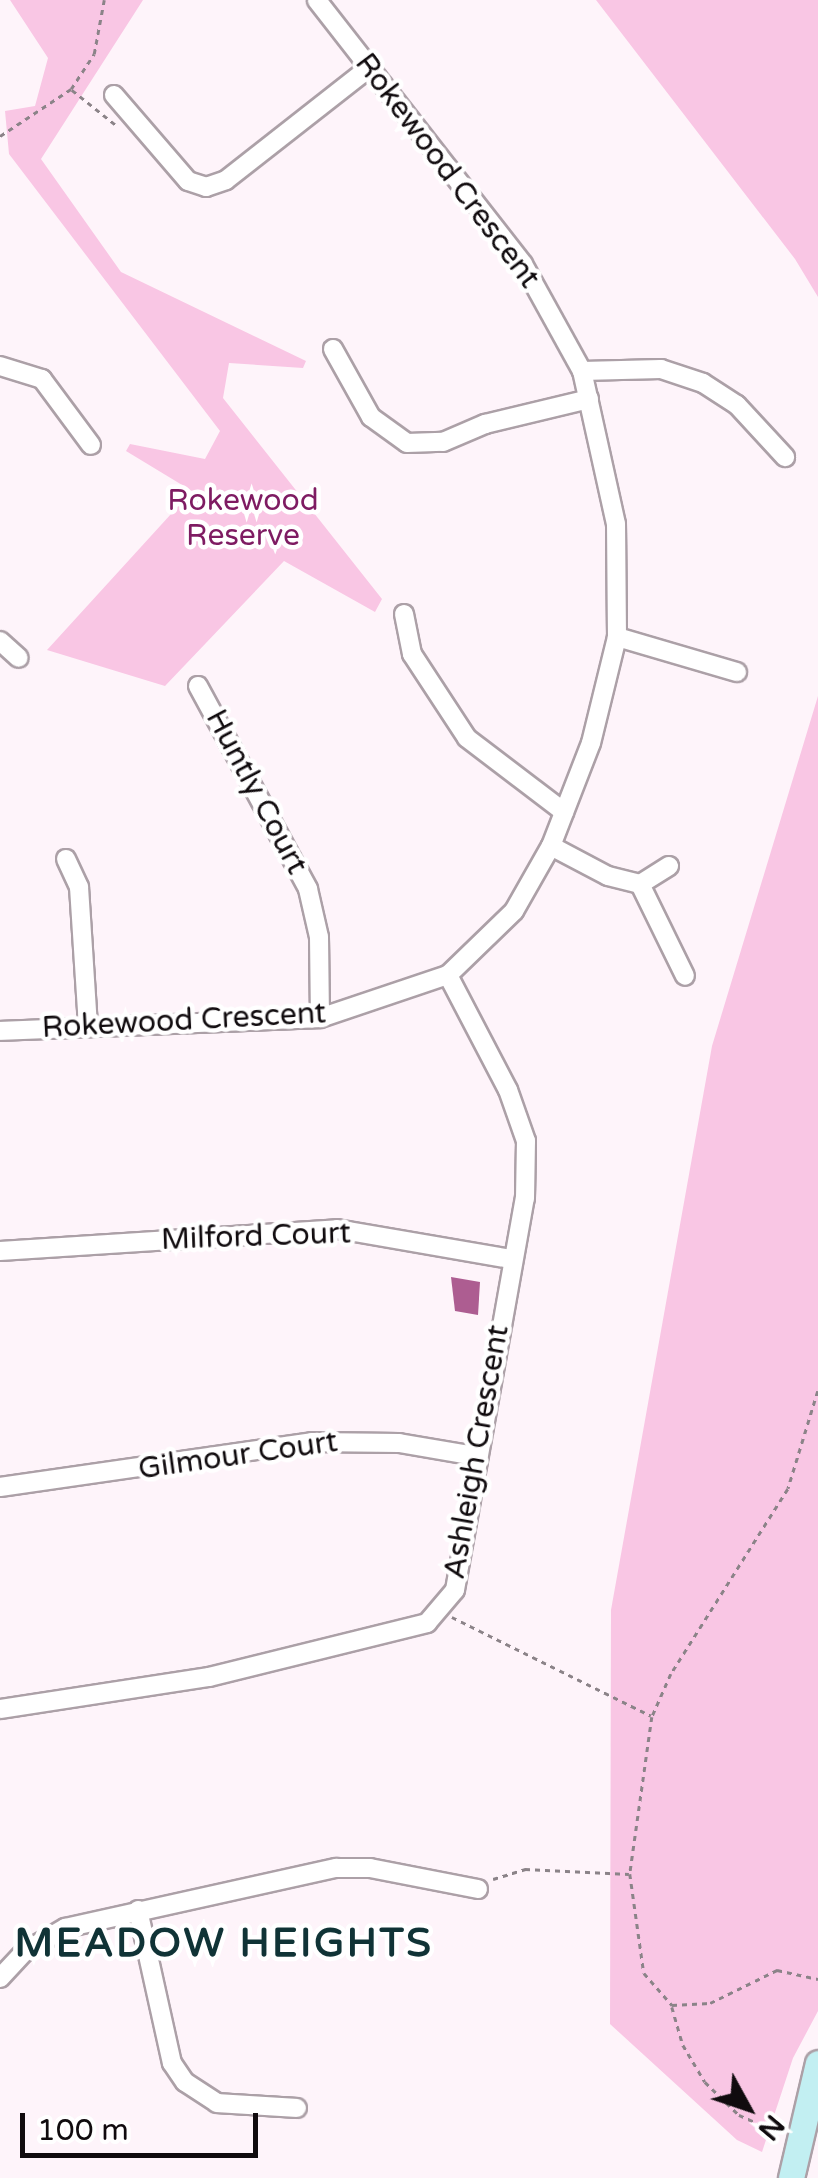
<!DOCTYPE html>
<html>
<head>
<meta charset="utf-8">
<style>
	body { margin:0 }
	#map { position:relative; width:818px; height:2178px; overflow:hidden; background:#fef4fa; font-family:"Varela Round",sans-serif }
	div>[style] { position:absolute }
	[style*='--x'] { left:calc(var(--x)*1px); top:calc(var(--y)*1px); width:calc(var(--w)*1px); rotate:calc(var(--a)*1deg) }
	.green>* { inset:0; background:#f9c6e4 }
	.building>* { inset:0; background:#ad5d91 }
	.path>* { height:2.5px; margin-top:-1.25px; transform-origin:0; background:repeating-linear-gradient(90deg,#8b8388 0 5px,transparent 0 10px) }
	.roads { filter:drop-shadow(2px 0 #aca0a7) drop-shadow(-2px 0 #aca0a7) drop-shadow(0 2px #aca0a7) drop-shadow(0 -2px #aca0a7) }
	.street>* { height:18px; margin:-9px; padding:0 9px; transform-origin:9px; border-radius:9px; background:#fff }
	.secondary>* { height:25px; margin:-12.5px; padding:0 12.5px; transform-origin:12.5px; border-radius:12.5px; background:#c2eff2 }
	span { translate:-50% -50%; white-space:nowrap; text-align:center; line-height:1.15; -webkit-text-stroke:9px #fff; paint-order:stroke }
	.street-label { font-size:30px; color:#100b0e }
	.park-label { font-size:30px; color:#7e1b62 }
	.district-label { font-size:40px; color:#103336; font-weight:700; letter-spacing:2.5px }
	.north { position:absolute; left:698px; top:2058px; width:100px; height:100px; -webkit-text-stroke:8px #fff; paint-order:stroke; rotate:130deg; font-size:28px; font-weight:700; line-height:40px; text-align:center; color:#100b0e }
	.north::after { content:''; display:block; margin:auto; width:35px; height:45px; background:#100b0e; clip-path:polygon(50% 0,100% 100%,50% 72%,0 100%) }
	.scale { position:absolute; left:20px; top:2113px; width:238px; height:45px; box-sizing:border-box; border:5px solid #100b0e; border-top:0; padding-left:12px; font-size:30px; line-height:35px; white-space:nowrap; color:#100b0e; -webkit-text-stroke:8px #fff; paint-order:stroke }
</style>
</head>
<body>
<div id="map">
	<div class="green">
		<i style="clip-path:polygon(10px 0,143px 0,41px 159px,121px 272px,306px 361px,303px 368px,229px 363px,223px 398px,382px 599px,375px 612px,284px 561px,165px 686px,47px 650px,192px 491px,126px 451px,130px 444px,205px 459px,220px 431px,9px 154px,5px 111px,35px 106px,48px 58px)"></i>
		<i style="clip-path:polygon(596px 0,818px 0,818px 297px,795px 259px)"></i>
		<i style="clip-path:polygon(818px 696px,818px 2011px,793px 2058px,762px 2152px,737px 2140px,610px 2024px,611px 1610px,712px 1046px)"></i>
	</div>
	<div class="building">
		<i style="clip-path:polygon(451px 1277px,480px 1282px,478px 1315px,455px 1311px)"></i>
	</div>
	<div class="path">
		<i style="--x:72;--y:90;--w:56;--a:38.5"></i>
		<i style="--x:0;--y:136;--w:85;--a:-33.5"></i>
		<i style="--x:71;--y:89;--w:42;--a:-56.7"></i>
		<i style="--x:94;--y:54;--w:55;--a:-79.5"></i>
		<i style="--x:818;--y:1391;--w:102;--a:107"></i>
		<i style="--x:788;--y:1489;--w:219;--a:122.3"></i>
		<i style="--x:671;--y:1674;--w:47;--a:113.8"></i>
		<i style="--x:652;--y:1717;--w:159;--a:98"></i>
		<i style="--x:630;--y:1874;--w:100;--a:82"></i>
		<i style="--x:644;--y:1973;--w:43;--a:48.8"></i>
		<i style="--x:672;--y:2005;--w:38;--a:-3"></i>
		<i style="--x:710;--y:2003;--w:75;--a:-26.2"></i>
		<i style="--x:777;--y:1970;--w:42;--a:12.4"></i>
		<i style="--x:452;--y:1617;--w:222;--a:26.4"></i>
		<i style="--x:493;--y:1879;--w:34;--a:-17"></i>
		<i style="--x:525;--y:1869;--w:104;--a:2.8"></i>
		<i style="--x:672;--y:2007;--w:40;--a:74"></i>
		<i style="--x:683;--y:2045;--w:43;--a:59.3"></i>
		<i style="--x:705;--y:2082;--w:47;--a:44.1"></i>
		<i style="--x:739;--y:2115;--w:39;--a:24"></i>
	</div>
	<div class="roads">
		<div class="street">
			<i style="--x:114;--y:95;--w:113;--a:49.3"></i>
			<i style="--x:188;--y:181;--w:19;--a:18"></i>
			<i style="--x:206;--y:187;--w:21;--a:-19"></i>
			<i style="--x:226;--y:180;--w:183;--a:-38.1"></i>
			<i style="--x:333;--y:349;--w:78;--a:60.8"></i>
			<i style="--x:371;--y:417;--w:44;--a:35.8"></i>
			<i style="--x:407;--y:443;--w:36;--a:-2"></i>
			<i style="--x:443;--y:442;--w:46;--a:-23.2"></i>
			<i style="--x:485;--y:424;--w:107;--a:-13.5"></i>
			<i style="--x:0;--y:366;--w:44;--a:17.2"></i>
			<i style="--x:42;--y:379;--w:82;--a:53.4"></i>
			<i style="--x:582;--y:371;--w:79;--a:-1.5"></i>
			<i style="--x:661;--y:369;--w:44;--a:18.4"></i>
			<i style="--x:703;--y:383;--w:40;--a:32.9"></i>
			<i style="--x:737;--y:405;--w:71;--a:47.3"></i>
			<i style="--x:404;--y:614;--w:41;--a:78.7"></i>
			<i style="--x:412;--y:654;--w:100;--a:56.8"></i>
			<i style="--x:467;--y:738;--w:122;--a:37.3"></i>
			<i style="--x:617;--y:637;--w:125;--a:16.3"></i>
			<i style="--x:0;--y:641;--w:25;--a:42"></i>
			<i style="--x:198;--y:686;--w:231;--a:61.5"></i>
			<i style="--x:308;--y:889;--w:49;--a:77.1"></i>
			<i style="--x:319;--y:937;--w:81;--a:89.3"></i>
			<i style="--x:551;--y:846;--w:64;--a:27.8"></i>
			<i style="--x:608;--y:876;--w:33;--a:14"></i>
			<i style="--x:66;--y:859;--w:31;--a:65"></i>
			<i style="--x:79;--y:887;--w:138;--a:86.3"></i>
			<i style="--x:669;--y:866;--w:34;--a:148"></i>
			<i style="--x:640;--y:884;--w:102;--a:63.9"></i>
			<i style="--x:0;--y:1031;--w:320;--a:-2.3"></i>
			<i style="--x:320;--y:1018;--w:135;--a:-18.6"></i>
			<i style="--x:448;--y:975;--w:92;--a:-44.1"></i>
			<i style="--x:514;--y:911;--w:75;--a:-60.4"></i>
			<i style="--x:551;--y:846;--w:110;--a:-68.8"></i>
			<i style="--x:591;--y:743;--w:109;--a:-76.2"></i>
			<i style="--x:617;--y:637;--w:113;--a:-90.5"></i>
			<i style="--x:616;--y:524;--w:157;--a:-102.5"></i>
			<i style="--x:582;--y:371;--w:122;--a:-118.9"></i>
			<i style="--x:523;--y:264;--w:335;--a:-128"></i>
			<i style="--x:0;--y:1251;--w:338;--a:-3.7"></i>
			<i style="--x:337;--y:1229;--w:176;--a:9.8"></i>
			<i style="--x:0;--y:1487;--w:315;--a:-8.2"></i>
			<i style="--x:312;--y:1442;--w:87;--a:0.7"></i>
			<i style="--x:399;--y:1443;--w:78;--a:9.6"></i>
			<i style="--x:0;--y:1709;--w:211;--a:-8.7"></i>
			<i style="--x:209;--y:1677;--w:225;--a:-13.9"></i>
			<i style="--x:427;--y:1623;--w:43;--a:-49.7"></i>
			<i style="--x:455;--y:1590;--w:398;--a:-79.9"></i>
			<i style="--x:525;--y:1198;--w:57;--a:-89"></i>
			<i style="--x:526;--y:1141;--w:54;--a:-109.4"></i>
			<i style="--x:508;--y:1090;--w:130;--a:-117.6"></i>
			<i style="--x:138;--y:1910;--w:157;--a:77.5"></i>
			<i style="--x:172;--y:2063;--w:23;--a:56"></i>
			<i style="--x:185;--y:2082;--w:38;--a:33"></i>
			<i style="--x:217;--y:2103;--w:80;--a:3.6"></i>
			<i style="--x:0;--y:1978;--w:35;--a:-47"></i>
			<i style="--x:24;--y:1952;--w:48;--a:-30.3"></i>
			<i style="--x:65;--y:1928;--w:278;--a:-12.5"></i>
			<i style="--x:336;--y:1868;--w:34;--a:0"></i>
			<i style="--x:370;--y:1868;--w:110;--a:11"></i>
		</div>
		<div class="secondary">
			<i style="--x:791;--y:2178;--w:118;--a:-76.8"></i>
		</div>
	</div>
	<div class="street-label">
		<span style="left:447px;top:171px;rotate:53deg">Rokewood Crescent</span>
		<span style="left:256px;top:792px;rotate:62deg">Huntly Court</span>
		<span style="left:184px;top:1021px;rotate:-3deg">Rokewood Crescent</span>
		<span style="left:256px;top:1237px;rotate:-2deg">Milford Court</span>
		<span style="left:477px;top:1452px;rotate:-80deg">Ashleigh Crescent</span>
		<span style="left:238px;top:1456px;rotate:-8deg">Gilmour Court</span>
	</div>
	<div class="park-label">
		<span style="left:243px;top:518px">Rokewood<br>Reserve</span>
	</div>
	<div class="district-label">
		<span style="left:224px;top:1943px">MEADOW HEIGHTS</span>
	</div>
	<div class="north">N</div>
	<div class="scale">100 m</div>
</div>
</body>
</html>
